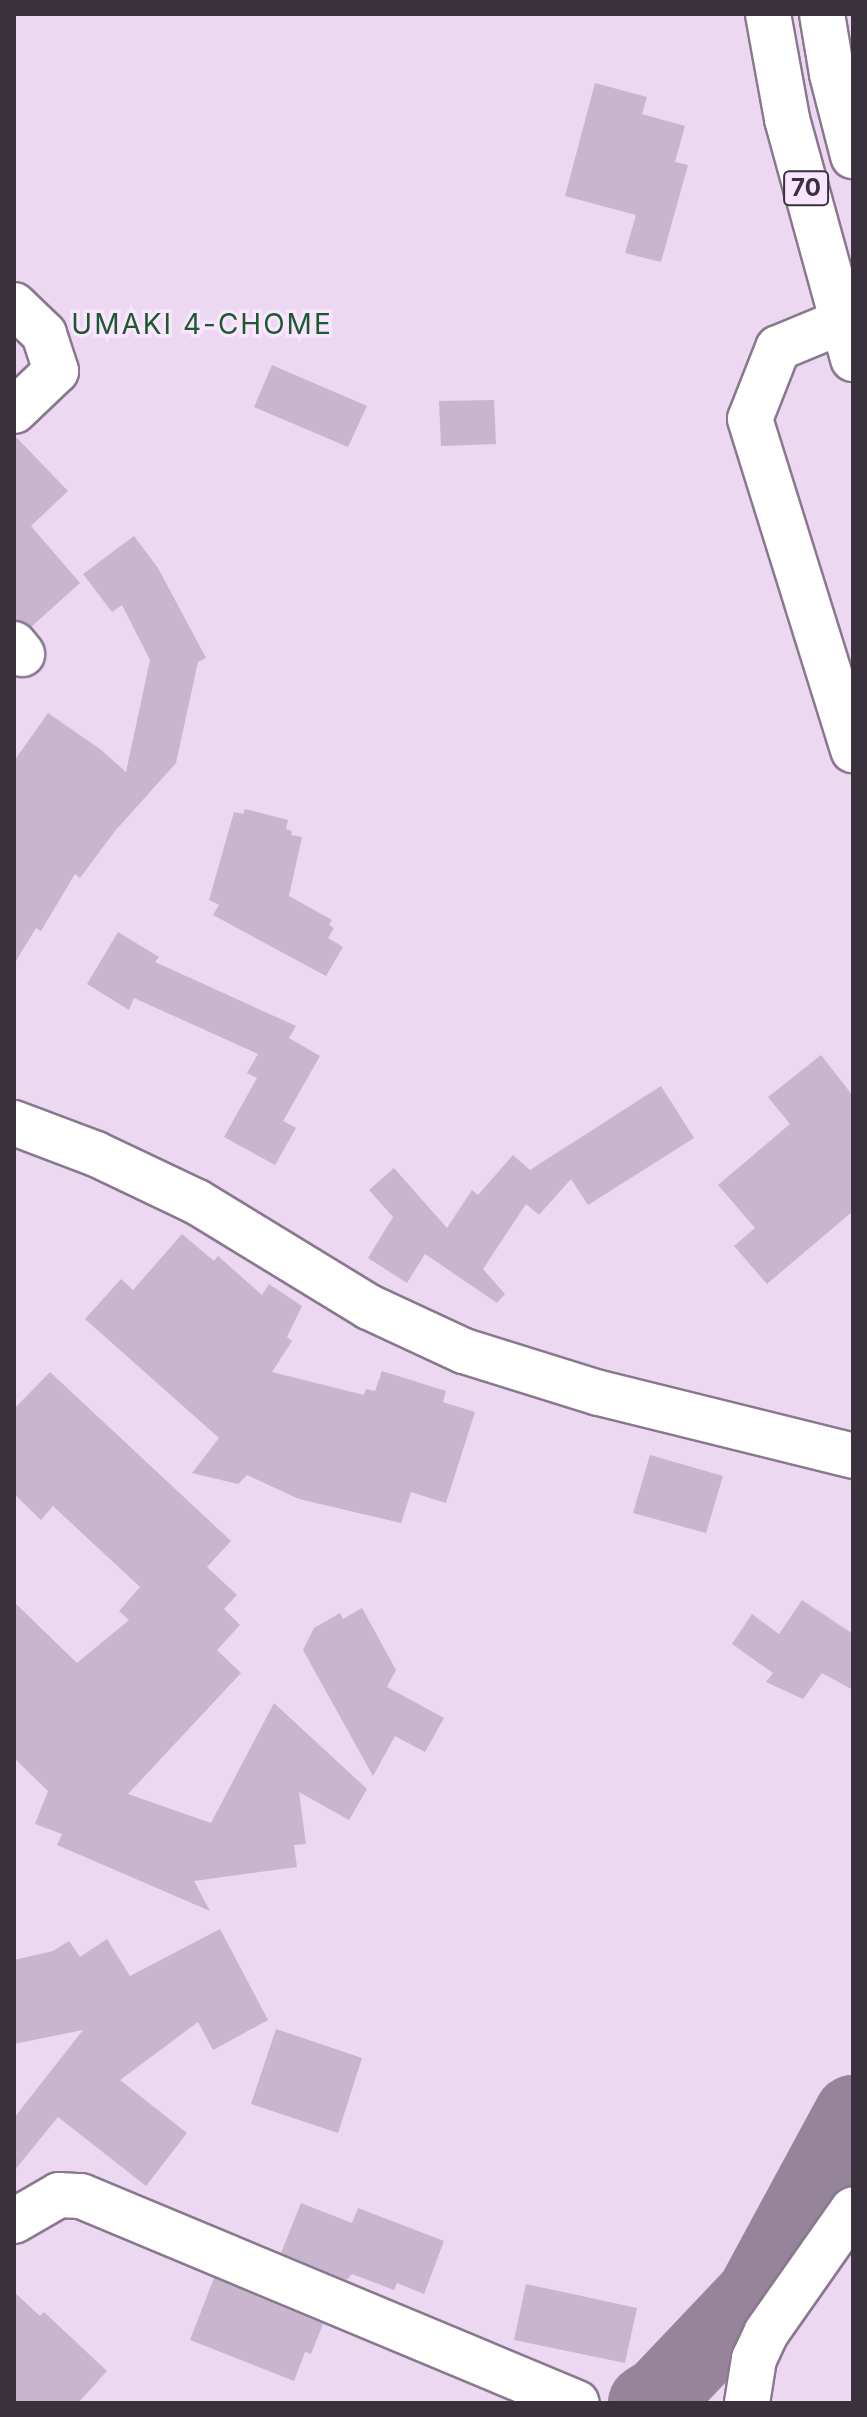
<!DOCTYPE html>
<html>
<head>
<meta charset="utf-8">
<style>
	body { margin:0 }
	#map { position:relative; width:867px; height:2417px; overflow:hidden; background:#ecd8f1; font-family:Inter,sans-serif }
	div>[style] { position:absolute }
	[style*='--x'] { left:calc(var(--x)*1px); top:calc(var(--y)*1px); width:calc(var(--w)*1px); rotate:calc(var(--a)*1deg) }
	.river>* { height:78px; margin:-39px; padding:0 39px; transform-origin:39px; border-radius:39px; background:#96849b }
	.building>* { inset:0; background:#c9b5ce }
	.roads { filter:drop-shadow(2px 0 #8a788f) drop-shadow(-2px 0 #8a788f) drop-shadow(0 2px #8a788f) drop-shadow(0 -2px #8a788f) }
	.street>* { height:44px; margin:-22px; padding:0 22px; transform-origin:22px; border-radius:22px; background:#fff }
	.secondary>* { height:44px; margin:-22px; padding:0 22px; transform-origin:22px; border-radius:22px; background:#fff }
	.primary>* { height:44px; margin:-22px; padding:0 22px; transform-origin:22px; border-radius:22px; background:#fff }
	span { translate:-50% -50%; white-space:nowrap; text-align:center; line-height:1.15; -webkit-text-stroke:7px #f9e5ff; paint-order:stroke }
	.shield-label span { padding:2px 6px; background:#f9e5ff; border:2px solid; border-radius:6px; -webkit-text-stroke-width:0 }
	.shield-label { font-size:24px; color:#39313b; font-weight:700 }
	.neighbourhood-label { font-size:28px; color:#1b5a2a; letter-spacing:2px }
	.frame { position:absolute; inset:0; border:16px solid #39313b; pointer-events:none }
</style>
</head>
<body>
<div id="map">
	<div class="river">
		<i style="--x:647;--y:2403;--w:15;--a:-32"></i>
		<i style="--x:660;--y:2395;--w:138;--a:-46.5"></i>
		<i style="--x:755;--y:2295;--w:206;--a:-61.6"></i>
	</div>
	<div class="building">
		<i style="clip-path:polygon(595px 83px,647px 97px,642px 114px,685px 126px,675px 162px,688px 165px,661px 262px,625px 253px,636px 215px,565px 196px)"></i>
		<i style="clip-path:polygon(272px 365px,367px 406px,348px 447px,254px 407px)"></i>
		<i style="clip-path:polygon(494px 400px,496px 444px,441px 446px,439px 401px)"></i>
		<i style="clip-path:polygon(14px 435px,68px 491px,31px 526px,80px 583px,31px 627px,14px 620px)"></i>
		<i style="clip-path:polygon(134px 536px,158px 568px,206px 658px,198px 662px,176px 763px,115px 831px,80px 878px,75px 874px,41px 931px,36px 928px,14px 964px,14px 761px,48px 713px,100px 749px,126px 772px,150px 660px,122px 605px,112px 612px,83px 574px)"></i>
		<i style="clip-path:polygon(245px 809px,288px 820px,286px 829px,292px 831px,291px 835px,302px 837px,289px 896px,332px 920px,329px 925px,334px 928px,328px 938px,343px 947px,326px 976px,213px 915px,219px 905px,209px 900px,234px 812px,243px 814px)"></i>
		<i style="clip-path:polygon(118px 932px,159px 957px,155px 962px,296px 1026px,289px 1038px,320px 1056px,283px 1121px,296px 1128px,275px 1165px,224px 1137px,257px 1078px,247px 1073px,258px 1054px,134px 998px,129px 1010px,87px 984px)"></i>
		<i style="clip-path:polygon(821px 1055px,853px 1096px,853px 1211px,767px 1284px,734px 1246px,755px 1228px,718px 1185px,790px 1124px,768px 1097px)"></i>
		<i style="clip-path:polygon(661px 1086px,694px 1138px,588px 1205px,571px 1179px,539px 1215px,526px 1204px,483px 1269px,505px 1294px,497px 1303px,425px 1254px,407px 1283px,368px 1258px,393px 1217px,369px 1190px,394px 1168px,447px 1228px,472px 1190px,478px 1195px,513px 1155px,530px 1170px)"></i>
		<i style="clip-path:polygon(182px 1234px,214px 1261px,218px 1256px,262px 1295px,269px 1284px,302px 1306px,287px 1337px,292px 1341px,272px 1372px,364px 1395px,366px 1389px,375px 1391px,382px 1371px,446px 1391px,443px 1402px,475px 1412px,446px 1503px,411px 1492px,401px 1523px,299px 1499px,247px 1475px,238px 1484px,192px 1473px,219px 1438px,85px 1319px,121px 1279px,133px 1290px)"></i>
		<i style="clip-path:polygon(50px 1372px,231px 1541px,207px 1567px,237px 1595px,224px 1609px,240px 1625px,217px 1650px,241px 1673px,128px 1794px,211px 1823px,274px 1703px,367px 1789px,349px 1820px,299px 1792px,306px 1844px,294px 1845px,297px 1867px,194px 1881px,210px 1911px,57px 1845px,62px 1834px,35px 1824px,48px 1791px,14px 1758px,14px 1602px,77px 1663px,129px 1620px,119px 1611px,140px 1587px,53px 1506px,41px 1520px,14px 1494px,14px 1409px)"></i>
		<i style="clip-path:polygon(650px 1455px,723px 1476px,706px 1533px,633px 1513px)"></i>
		<i style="clip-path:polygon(802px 1600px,853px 1634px,853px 1690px,822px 1673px,803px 1699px,766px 1682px,773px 1673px,732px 1644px,752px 1614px,779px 1634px)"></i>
		<i style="clip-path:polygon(362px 1608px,396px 1670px,387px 1687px,444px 1718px,425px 1752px,395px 1736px,373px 1776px,303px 1650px,314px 1628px,340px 1613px,343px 1619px)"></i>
		<i style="clip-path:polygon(220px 1929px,268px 2020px,213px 2050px,198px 2022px,120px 2080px,187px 2133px,146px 2186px,58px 2117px,14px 2171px,14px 2118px,83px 2030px,14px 2044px,14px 1960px,53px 1951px,69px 1941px,80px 1957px,107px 1939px,130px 1976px)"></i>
		<i style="clip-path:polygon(276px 2029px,362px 2058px,338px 2133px,251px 2104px)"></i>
		<i style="clip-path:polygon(301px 2203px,352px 2223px,358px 2208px,444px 2241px,424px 2294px,397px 2283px,394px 2290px,352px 2274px,347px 2280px,281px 2253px)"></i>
		<i style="clip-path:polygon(214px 2278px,323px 2324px,311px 2354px,305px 2352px,294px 2381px,190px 2340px)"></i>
		<i style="clip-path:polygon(526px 2284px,637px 2308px,625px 2363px,514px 2340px)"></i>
		<i style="clip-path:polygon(14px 2292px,40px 2316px,44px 2312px,107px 2371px,78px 2403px,14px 2403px)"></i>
	</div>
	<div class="roads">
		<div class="street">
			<i style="--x:14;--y:305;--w:42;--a:44"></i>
			<i style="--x:44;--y:334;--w:39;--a:72"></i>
			<i style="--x:56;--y:371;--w:58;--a:136.4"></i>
			<i style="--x:853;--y:317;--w:81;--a:157.5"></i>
			<i style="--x:778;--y:348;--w:76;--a:111.5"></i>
			<i style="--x:750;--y:419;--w:347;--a:72.7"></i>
			<i style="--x:14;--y:644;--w:13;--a:51"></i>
			<i style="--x:14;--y:2221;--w:52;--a:-30"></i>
			<i style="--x:59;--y:2195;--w:22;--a:3"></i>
			<i style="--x:81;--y:2196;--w:537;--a:22.65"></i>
			<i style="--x:747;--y:2403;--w:45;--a:-81"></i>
			<i style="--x:754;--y:2359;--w:29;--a:-65"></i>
			<i style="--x:766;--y:2333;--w:151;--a:-54.9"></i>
		</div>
		<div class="secondary">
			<i style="--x:14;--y:1123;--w:88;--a:20.7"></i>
			<i style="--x:96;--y:1154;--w:112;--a:25.4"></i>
			<i style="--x:197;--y:1202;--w:202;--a:31.4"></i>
			<i style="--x:369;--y:1307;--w:105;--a:24.9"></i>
			<i style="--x:464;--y:1351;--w:141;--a:17.3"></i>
			<i style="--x:599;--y:1393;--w:262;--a:13.9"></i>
		</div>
		<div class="primary">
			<i style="--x:768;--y:14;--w:107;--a:79.7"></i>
			<i style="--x:787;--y:119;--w:249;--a:74.6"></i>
			<i style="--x:822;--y:14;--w:61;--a:80.5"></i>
			<i style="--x:832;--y:74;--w:85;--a:75.6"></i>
		</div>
	</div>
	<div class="shield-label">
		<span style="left:806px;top:188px">70</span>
	</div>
	<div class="neighbourhood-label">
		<span style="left:202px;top:324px">UMAKI 4-CHOME</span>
	</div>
	<div class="frame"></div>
</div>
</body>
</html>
